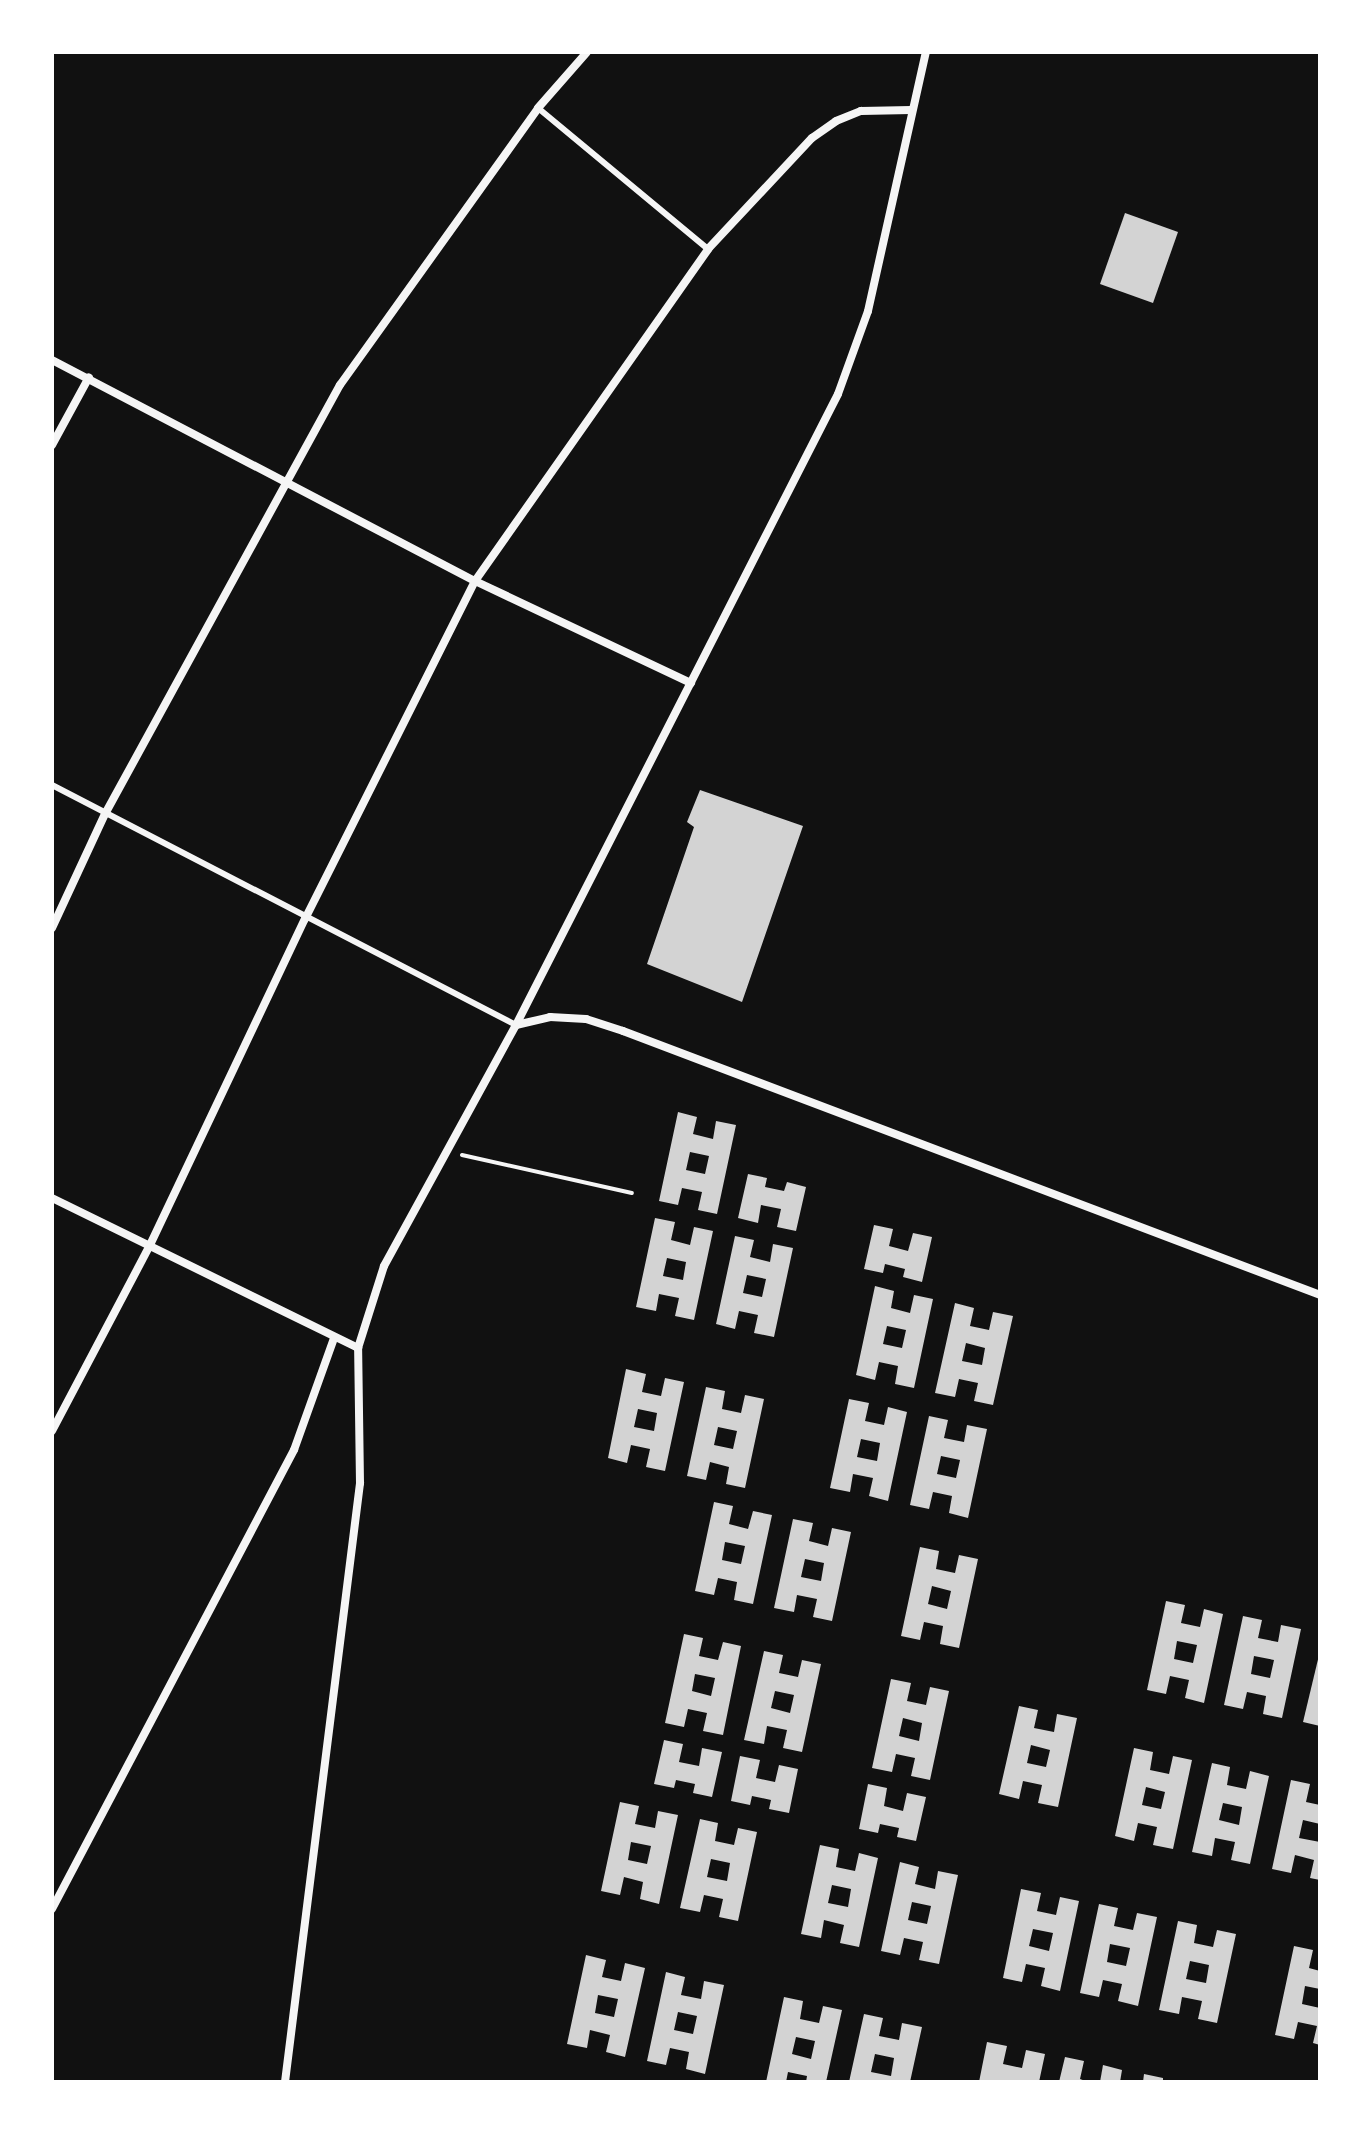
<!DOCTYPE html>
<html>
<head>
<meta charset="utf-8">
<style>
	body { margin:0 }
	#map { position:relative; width:1372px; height:2134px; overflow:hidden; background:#111; font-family:Poppins,sans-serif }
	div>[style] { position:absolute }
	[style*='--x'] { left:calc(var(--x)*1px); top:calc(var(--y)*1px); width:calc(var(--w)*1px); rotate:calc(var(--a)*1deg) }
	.building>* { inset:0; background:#d3d3d3 }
	.path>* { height:4px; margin:-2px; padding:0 2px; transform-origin:2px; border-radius:2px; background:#f5f5f5 }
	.service>* { height:6px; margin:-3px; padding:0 3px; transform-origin:3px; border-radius:3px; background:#f5f5f5 }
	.minor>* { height:8px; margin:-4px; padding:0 4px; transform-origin:4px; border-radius:4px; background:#f5f5f5 }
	span { translate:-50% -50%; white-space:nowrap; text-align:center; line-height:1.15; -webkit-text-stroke:8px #fff; paint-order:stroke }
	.frame { position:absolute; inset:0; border:54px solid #fff; pointer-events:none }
</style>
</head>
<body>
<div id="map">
	<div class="building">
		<i style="clip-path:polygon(1125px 213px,1178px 232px,1153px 303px,1100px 284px)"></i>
		<i style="clip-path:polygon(700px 790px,803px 826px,742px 1002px,647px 964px,694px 827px,687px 822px)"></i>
		<i style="clip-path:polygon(evenodd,678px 1112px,697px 1117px,693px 1134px,713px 1139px,716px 1121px,736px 1125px,717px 1214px,698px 1210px,702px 1192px,682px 1188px,678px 1205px,659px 1201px,678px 1112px,690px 1152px,709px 1156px,705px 1174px,686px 1170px,690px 1152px)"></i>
		<i style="clip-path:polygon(748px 1174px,767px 1178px,765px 1187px,784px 1191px,787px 1182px,806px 1187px,796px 1231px,777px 1227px,781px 1209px,761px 1205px,758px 1223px,738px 1218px)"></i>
		<i style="clip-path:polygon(evenodd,655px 1218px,675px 1222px,671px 1240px,690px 1245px,694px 1227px,713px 1231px,694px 1320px,675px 1316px,679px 1298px,659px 1294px,656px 1311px,636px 1307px,655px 1218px,667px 1258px,686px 1262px,683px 1280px,663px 1276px,667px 1258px)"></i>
		<i style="clip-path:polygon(874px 1225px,893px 1229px,889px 1246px,908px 1251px,913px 1233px,932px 1237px,922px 1282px,903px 1277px,905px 1269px,885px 1264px,883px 1273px,864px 1269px)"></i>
		<i style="clip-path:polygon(evenodd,735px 1236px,754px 1240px,750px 1257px,770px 1262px,773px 1244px,793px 1248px,774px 1337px,754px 1333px,758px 1315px,739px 1311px,735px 1329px,716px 1324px,735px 1236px,747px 1275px,766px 1279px,762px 1297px,743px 1293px,747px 1275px)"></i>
		<i style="clip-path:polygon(evenodd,875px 1286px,894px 1291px,891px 1308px,910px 1313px,914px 1295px,933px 1299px,914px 1388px,895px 1384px,898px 1366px,879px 1362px,875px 1380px,856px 1375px,875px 1286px,887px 1326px,906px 1330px,902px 1348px,883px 1344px,887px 1326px)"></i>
		<i style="clip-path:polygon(evenodd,955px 1303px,974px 1308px,970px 1326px,989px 1330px,993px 1312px,1013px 1316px,993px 1405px,974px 1401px,978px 1383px,959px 1379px,955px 1397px,935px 1393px,955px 1303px,966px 1343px,985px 1348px,982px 1365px,962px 1361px,966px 1343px)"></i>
		<i style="clip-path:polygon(evenodd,626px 1369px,646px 1374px,642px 1392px,661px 1396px,665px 1378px,684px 1382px,665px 1471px,646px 1467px,650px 1449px,631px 1445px,627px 1463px,608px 1458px,626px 1369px,638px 1409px,657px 1413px,654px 1431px,634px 1427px,638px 1409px)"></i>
		<i style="clip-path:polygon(evenodd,706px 1387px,725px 1391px,722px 1409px,741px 1413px,745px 1395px,764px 1399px,745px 1488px,726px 1484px,729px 1467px,710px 1462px,706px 1480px,687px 1476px,706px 1387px,718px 1427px,737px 1431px,733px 1449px,714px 1445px,718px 1427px)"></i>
		<i style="clip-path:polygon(evenodd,849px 1399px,869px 1403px,865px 1421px,884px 1425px,888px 1407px,907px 1412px,888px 1501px,869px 1496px,873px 1478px,853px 1474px,850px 1492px,830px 1488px,849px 1399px,861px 1439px,880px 1443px,877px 1461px,857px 1457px,861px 1439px)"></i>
		<i style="clip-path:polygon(evenodd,929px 1416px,948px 1420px,944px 1438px,964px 1442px,967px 1425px,987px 1429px,968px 1518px,949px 1513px,952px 1496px,933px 1492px,929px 1509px,910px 1505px,929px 1416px,941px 1456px,960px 1460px,956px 1478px,937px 1474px,941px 1456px)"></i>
		<i style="clip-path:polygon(evenodd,714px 1502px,733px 1506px,729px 1524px,748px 1529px,753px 1511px,772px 1515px,753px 1604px,734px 1600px,737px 1582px,718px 1578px,714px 1595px,695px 1591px,714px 1502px,725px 1542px,745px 1546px,741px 1564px,722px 1560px,725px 1542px)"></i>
		<i style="clip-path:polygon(evenodd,793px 1519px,813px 1523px,809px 1541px,828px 1546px,832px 1528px,851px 1532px,832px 1621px,813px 1617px,817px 1599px,797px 1595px,794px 1612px,774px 1608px,793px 1519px,805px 1559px,824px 1563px,821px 1581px,801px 1577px,805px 1559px)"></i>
		<i style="clip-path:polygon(evenodd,920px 1547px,939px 1551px,936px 1569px,955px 1573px,959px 1555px,978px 1559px,959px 1648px,940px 1644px,943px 1626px,924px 1622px,920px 1640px,901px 1636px,920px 1547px,932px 1586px,951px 1591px,947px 1609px,928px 1604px,932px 1586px)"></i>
		<i style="clip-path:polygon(evenodd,1166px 1601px,1185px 1605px,1181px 1623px,1200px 1627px,1204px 1609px,1223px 1614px,1204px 1703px,1185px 1698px,1189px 1680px,1170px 1676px,1166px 1694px,1147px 1690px,1166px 1601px,1177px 1641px,1197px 1645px,1193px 1663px,1174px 1659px,1177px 1641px)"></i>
		<i style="clip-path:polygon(evenodd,1243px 1616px,1262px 1620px,1258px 1638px,1278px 1642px,1281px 1625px,1301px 1629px,1282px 1718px,1263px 1714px,1266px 1696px,1247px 1692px,1243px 1709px,1224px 1705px,1243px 1616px,1254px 1656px,1274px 1660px,1270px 1678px,1251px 1674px,1254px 1656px)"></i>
		<i style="clip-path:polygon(evenodd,684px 1634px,703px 1638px,699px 1656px,718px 1660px,723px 1642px,741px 1646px,723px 1735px,703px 1731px,707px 1713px,688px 1709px,684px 1727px,665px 1723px,684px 1634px,695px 1674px,715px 1678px,711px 1696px,692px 1691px,695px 1674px)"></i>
		<i style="clip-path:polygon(evenodd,764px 1651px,783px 1655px,779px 1673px,798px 1677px,802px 1660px,821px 1664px,802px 1752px,783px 1748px,787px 1730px,767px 1726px,764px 1744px,744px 1740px,764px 1651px,775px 1691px,794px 1695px,790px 1713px,771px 1708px,775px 1691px)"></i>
		<i style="clip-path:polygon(1320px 1651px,1320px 1726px,1303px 1722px)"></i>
		<i style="clip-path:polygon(evenodd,891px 1679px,911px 1683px,907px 1701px,926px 1705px,930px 1687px,949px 1691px,930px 1780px,911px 1776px,915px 1758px,896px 1754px,892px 1772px,872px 1768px,891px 1679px,903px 1718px,922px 1723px,919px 1741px,899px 1736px,903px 1718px)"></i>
		<i style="clip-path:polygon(evenodd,1019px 1706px,1038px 1710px,1034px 1728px,1054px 1732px,1057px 1714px,1077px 1718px,1058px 1807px,1038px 1803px,1042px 1785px,1023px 1781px,1019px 1799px,999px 1794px,1019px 1706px,1031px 1745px,1050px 1750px,1046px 1767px,1027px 1763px,1031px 1745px)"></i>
		<i style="clip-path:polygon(664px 1740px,683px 1744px,679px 1762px,699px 1766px,702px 1748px,722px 1752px,712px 1797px,693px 1793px,695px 1784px,676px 1780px,674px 1788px,654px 1784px)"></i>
		<i style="clip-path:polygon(evenodd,1134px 1748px,1153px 1752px,1150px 1770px,1169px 1774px,1173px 1756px,1192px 1760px,1173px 1849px,1153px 1845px,1157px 1827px,1138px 1823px,1134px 1841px,1115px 1836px,1134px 1748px,1146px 1787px,1165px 1792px,1161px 1809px,1142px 1805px,1146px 1787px)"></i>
		<i style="clip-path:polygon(740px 1756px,760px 1760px,756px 1778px,775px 1782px,779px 1765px,798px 1769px,789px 1813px,769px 1809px,771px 1800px,752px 1796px,750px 1805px,731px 1801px)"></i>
		<i style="clip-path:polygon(evenodd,1212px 1763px,1230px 1767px,1227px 1785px,1246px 1789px,1250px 1771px,1269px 1776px,1250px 1864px,1231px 1860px,1235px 1842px,1215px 1838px,1212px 1856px,1192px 1852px,1212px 1763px,1223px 1803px,1242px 1807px,1239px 1825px,1219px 1820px,1223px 1803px)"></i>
		<i style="clip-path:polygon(1291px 1780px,1310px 1784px,1306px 1802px,1320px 1805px,1320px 1824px,1303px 1820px,1299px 1838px,1320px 1842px,1320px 1880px,1310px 1878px,1314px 1860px,1295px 1855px,1291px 1873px,1272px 1869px)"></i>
		<i style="clip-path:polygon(868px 1784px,887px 1788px,884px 1806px,903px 1811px,907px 1793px,926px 1797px,916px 1841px,897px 1837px,899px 1828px,880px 1824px,878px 1833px,859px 1829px)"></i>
		<i style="clip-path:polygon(evenodd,620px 1802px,639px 1806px,635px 1824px,655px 1828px,658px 1811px,678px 1815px,659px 1904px,640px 1899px,643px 1882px,624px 1877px,620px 1895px,601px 1891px,620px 1802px,631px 1842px,651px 1846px,647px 1864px,628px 1860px,631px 1842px)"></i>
		<i style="clip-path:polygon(evenodd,700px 1819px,718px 1823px,715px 1841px,734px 1845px,738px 1828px,757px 1832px,738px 1921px,719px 1917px,723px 1899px,704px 1895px,700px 1912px,680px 1908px,700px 1819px,711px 1859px,730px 1863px,727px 1881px,707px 1877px,711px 1859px)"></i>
		<i style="clip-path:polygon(evenodd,820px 1845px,839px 1849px,836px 1867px,855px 1871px,859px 1853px,878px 1858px,859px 1947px,840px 1943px,844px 1925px,824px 1920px,821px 1938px,801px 1934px,820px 1845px,832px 1885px,851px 1889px,848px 1907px,828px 1903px,832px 1885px)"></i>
		<i style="clip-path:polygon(evenodd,900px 1862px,919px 1867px,915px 1884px,935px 1889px,938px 1871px,958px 1875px,939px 1964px,919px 1960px,923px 1942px,904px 1938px,900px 1955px,881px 1951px,900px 1862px,912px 1902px,931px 1906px,927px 1924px,908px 1920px,912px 1902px)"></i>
		<i style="clip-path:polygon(evenodd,1021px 1889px,1041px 1893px,1037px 1911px,1056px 1915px,1060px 1897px,1079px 1901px,1060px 1991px,1041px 1986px,1045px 1968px,1026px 1964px,1022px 1982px,1003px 1978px,1021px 1889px,1033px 1929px,1053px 1933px,1049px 1951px,1029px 1946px,1033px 1929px)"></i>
		<i style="clip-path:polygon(evenodd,1099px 1904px,1118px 1908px,1114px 1926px,1133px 1930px,1137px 1913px,1157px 1917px,1138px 2006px,1118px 2001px,1122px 1984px,1103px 1980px,1099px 1997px,1080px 1993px,1099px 1904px,1110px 1944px,1130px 1948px,1126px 1966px,1107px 1962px,1110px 1944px)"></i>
		<i style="clip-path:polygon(evenodd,1178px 1921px,1197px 1925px,1194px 1943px,1213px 1947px,1217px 1930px,1236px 1934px,1217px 2023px,1198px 2019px,1202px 2001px,1182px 1997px,1179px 2014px,1159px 2010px,1178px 1921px,1190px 1961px,1209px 1965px,1206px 1983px,1186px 1979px,1190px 1961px)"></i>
		<i style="clip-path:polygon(1294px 1946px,1313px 1950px,1309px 1968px,1320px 1971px,1320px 1989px,1305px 1986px,1302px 2004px,1320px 2008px,1320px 2045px,1313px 2043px,1317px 2026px,1298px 2022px,1294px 2039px,1275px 2035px)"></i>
		<i style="clip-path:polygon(evenodd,586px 1955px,606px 1960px,602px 1977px,621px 1981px,625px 1963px,645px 1968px,625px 2057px,606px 2052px,610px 2035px,590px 2030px,587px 2048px,567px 2044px,586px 1955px,598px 1995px,618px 1999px,614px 2017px,595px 2013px,598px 1995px)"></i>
		<i style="clip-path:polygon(evenodd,666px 1972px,685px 1977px,681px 1995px,701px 1999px,704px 1981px,724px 1985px,705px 2074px,686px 2069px,689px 2052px,670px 2048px,666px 2065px,647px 2061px,666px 1972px,678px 2012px,697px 2016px,693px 2034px,674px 2030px,678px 2012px)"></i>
		<i style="clip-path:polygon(evenodd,784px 1997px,803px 2001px,800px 2019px,819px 2023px,823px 2006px,842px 2010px,826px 2082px,806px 2082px,807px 2076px,788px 2072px,786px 2082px,766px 2082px,784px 1997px,796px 2037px,815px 2041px,811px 2059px,792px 2054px,796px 2037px)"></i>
		<i style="clip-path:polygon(evenodd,864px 2014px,883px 2018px,879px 2036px,899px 2040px,902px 2023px,922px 2027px,910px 2082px,849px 2082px,864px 2014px,875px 2054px,894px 2058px,891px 2076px,871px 2072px,875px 2054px)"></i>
		<i style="clip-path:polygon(987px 2042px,1007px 2046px,1003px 2064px,1022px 2068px,1026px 2050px,1045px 2054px,1039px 2082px,979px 2082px)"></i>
		<i style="clip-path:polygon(1065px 2057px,1084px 2061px,1080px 2079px,1088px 2082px,1059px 2082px)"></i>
		<i style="clip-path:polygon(1103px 2065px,1122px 2070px,1120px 2082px,1100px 2082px)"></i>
		<i style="clip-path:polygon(1144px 2074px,1163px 2078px,1163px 2082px,1143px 2082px)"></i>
	</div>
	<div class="path">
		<i style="--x:462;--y:1155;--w:174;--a:12.6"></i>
	</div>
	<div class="service">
		<i style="--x:538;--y:108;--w:221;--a:39.7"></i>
		<i style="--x:52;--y:785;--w:522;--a:27.35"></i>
	</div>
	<div class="minor">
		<i style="--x:52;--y:360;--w:477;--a:27.6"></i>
		<i style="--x:475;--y:581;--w:239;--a:25.3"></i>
		<i style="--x:52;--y:445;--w:77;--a:-61.4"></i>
		<i style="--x:52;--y:928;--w:126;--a:-65.1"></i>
		<i style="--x:105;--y:814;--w:489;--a:-61.3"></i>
		<i style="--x:340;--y:385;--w:340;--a:-54.4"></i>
		<i style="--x:538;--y:108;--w:74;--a:-48.8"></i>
		<i style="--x:516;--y:1025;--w:35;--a:-13"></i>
		<i style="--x:550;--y:1017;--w:36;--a:3"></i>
		<i style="--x:586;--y:1019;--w:39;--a:18"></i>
		<i style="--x:623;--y:1031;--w:745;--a:20.74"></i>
		<i style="--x:52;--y:1198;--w:341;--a:26.1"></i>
		<i style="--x:52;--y:1431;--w:210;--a:-62.2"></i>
		<i style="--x:150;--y:1245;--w:361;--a:-64.6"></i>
		<i style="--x:305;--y:919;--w:378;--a:-63.3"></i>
		<i style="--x:475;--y:581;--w:406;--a:-54.9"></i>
		<i style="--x:708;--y:249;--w:152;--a:-46.9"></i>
		<i style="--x:812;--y:138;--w:29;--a:-35"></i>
		<i style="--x:836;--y:121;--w:27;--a:-22"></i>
		<i style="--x:861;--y:111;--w:50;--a:-1.1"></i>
		<i style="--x:52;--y:1909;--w:519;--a:-62.2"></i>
		<i style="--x:294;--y:1450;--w:119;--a:-70.3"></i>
		<i style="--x:285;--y:2082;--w:604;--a:-82.86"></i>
		<i style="--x:360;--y:1483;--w:135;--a:-90.8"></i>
		<i style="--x:358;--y:1348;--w:86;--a:-72.4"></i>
		<i style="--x:384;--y:1266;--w:275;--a:-61.3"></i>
		<i style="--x:516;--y:1025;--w:708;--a:-62.96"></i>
		<i style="--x:838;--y:394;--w:88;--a:-70.1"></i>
		<i style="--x:868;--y:311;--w:265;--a:-77.4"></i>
	</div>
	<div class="frame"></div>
</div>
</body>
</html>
